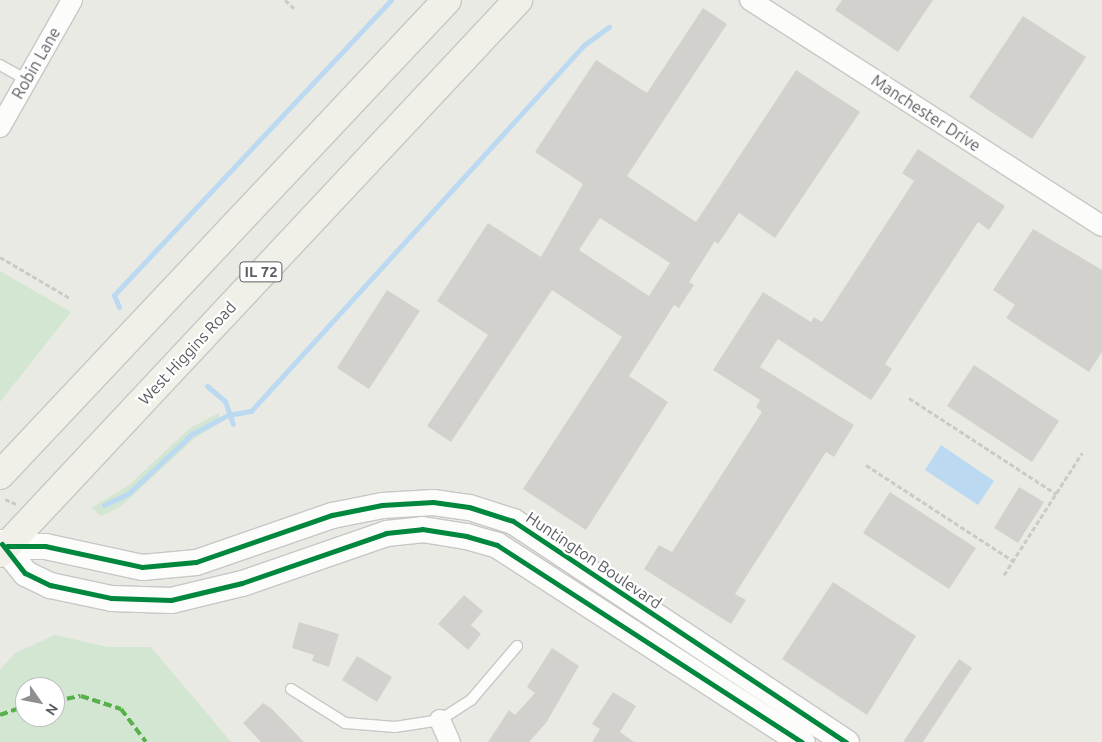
<!DOCTYPE html>
<html>
<head>
<meta charset="utf-8">
<style>
	body { margin:0 }
	#map { position:relative; width:1102px; height:742px; overflow:hidden; background:#eaeae5; font-family:Ubuntu,sans-serif }
	div>[style] { position:absolute }
	[style*='--x'] { left:calc(var(--x)*1px); top:calc(var(--y)*1px); width:calc(var(--w)*1px); rotate:calc(var(--a)*1deg) }
	.green>* { inset:0; background:#d3e6d2 }
	.water>* { inset:0; background:#bcd9f2 }
	.stream>* { height:5px; margin:-2.5px; padding:0 2.5px; transform-origin:2.5px; border-radius:2.5px; background:#bcd9f2 }
	.building>* { inset:0; background:#d2d1ce }
	.path>* { height:3px; margin-top:-1.5px; transform-origin:0; background:repeating-linear-gradient(90deg,#c7cbc9 0 5px,transparent 0 7.5px) }
	.roads { filter:drop-shadow(1px 0 #c7c7c7) drop-shadow(-1px 0 #c7c7c7) drop-shadow(0 1px #c7c7c7) drop-shadow(0 -1px #c7c7c7) }
	.service>* { height:10px; margin:-5px; padding:0 5px; transform-origin:5px; border-radius:5px; background:#fcfcfb }
	.minor>* { height:20px; margin:-10px; padding:0 10px; transform-origin:10px; border-radius:10px; background:#fcfcfb }
	.tertiary>* { height:25px; margin:-12.5px; padding:0 12.5px; transform-origin:12.5px; border-radius:12.5px; background:#fcfcfb }
	.primary>* { height:28px; margin:-14px; padding:0 14px; transform-origin:14px; border-radius:14px; background:#f1f0e8 }
	.quiet>* { height:4px; margin-top:-2px; transform-origin:0; background:repeating-linear-gradient(90deg,#58b04a 0 8px,transparent 0 12px) }
	.cycleway>* { height:5px; margin:-2.5px; padding:0 2.5px; transform-origin:2.5px; border-radius:2.5px; background:#00873e }
	span { translate:-50% -50%; white-space:nowrap; text-align:center; line-height:1.15; -webkit-text-stroke:4.5px #fff; paint-order:stroke }
	.shield-label span { padding:1px 4px; background:#fff; border:1px solid; border-radius:4px; -webkit-text-stroke-width:0 }
	.shield-label { font-size:15px; color:#5b5e62; font-weight:700 }
	.street-label { font-size:16px; color:#5b5e62 }
	.north { position:absolute; left:15px; top:677px; width:50px; height:50px; box-sizing:border-box; background:#fff; border:1px solid #bdbfc0; border-radius:50%; rotate:123deg; font-size:14px; font-weight:700; line-height:20px; text-align:center; color:#5b5e62 }
	.north::after { content:''; display:block; margin:auto; width:18px; height:22px; background:#8d8f90; clip-path:polygon(50% 0,100% 100%,50% 72%,0 100%) }
</style>
</head>
<body>
<div id="map">
	<div class="green">
		<i style="clip-path:polygon(0 271px,71px 312px,0 402px)"></i>
		<i style="clip-path:polygon(219px 413px,220px 423px,195px 438px,120px 507px,101px 516px,91px 508px,129px 485px,190px 428px)"></i>
		<i style="clip-path:polygon(evenodd,55px 635px,108px 647px,151px 647px,231px 742px,0 742px,0 670px,15px 653px,55px 635px,25px 687px,55px 687px,55px 717px,25px 717px,25px 687px)"></i>
	</div>
	<div class="water">
		<i style="clip-path:polygon(941px 445px,994px 481px,978px 505px,925px 470px)"></i>
	</div>
	<div class="stream">
		<i style="--x:119;--y:307;--w:13;--a:-113"></i>
		<i style="--x:114;--y:295;--w:405;--a:-46.8"></i>
		<i style="--x:207;--y:386;--w:23;--a:40"></i>
		<i style="--x:225;--y:401;--w:24;--a:71"></i>
		<i style="--x:104;--y:505;--w:26;--a:-25"></i>
		<i style="--x:128;--y:494;--w:88;--a:-43.2"></i>
		<i style="--x:192;--y:434;--w:41;--a:-27.8"></i>
		<i style="--x:228;--y:415;--w:23;--a:-10"></i>
		<i style="--x:251;--y:411;--w:495;--a:-47.7"></i>
		<i style="--x:584;--y:45;--w:31;--a:-36"></i>
	</div>
	<div class="building">
		<i style="clip-path:polygon(842px 0,933px 0,898px 52px,835px 10px)"></i>
		<i style="clip-path:polygon(evenodd,703px 8px,727px 24px,627px 176px,696px 222px,796px 70px,860px 112px,775px 238px,739px 213px,718px 244px,715px 241px,689px 282px,694px 285px,679px 308px,674px 305px,629px 376px,668px 402px,586px 530px,523px 489px,622px 337px,552px 290px,451px 442px,427px 426px,488px 335px,437px 301px,488px 223px,541px 257px,583px 184px,535px 152px,596px 60px,647px 93px,703px 8px,600px 218px,670px 263px,649px 296px,579px 250px,600px 218px)"></i>
		<i style="clip-path:polygon(1023px 16px,1086px 57px,1032px 139px,969px 97px)"></i>
		<i style="clip-path:polygon(918px 149px,1005px 206px,989px 230px,978px 222px,885px 364px,892px 369px,871px 400px,778px 339px,760px 367px,854px 425px,834px 457px,826px 452px,735px 594px,746px 600px,731px 624px,644px 569px,659px 545px,672px 552px,762px 412px,756px 407px,760px 400px,713px 370px,763px 292px,811px 322px,814px 317px,822px 322px,914px 181px,902px 173px)"></i>
		<i style="clip-path:polygon(1033px 229px,1102px 270px,1102px 352px,1089px 372px,1006px 318px,1015px 305px,993px 290px)"></i>
		<i style="clip-path:polygon(387px 290px,420px 311px,369px 389px,337px 368px)"></i>
		<i style="clip-path:polygon(974px 365px,1059px 421px,1032px 462px,947px 406px)"></i>
		<i style="clip-path:polygon(1019px 487px,1044px 502px,1018px 543px,994px 528px)"></i>
		<i style="clip-path:polygon(890px 492px,976px 548px,949px 589px,863px 533px)"></i>
		<i style="clip-path:polygon(833px 582px,916px 636px,867px 715px,782px 659px)"></i>
		<i style="clip-path:polygon(464px 595px,483px 611px,471px 625px,481px 634px,468px 650px,438px 624px)"></i>
		<i style="clip-path:polygon(299px 622px,339px 634px,329px 667px,312px 661px,314px 655px,292px 648px)"></i>
		<i style="clip-path:polygon(552px 648px,579px 666px,546px 723px,529px 742px,488px 742px,509px 710px,515px 715px,535px 693px,527px 687px)"></i>
		<i style="clip-path:polygon(357px 656px,392px 677px,377px 702px,342px 680px)"></i>
		<i style="clip-path:polygon(959px 659px,972px 668px,923px 742px,903px 742px)"></i>
		<i style="clip-path:polygon(613px 692px,636px 706px,620px 732px,634px 742px,592px 742px,600px 729px,592px 724px)"></i>
		<i style="clip-path:polygon(263px 703px,272px 709px,304px 742px,261px 742px,243px 723px)"></i>
	</div>
	<div class="path">
		<i style="--x:285;--y:0;--w:12;--a:42"></i>
		<i style="--x:0;--y:257;--w:81;--a:30.4"></i>
		<i style="--x:909;--y:398;--w:176;--a:33.1"></i>
		<i style="--x:866;--y:465;--w:176;--a:33.1"></i>
		<i style="--x:5;--y:499;--w:12;--a:24"></i>
		<i style="--x:1004;--y:575;--w:145;--a:-57.4"></i>
	</div>
	<div class="roads">
		<div class="service">
			<i style="--x:0;--y:65;--w:31;--a:29"></i>
			<i style="--x:291;--y:689;--w:64;--a:32.2"></i>
			<i style="--x:345;--y:723;--w:50;--a:4.6"></i>
			<i style="--x:395;--y:727;--w:46;--a:-8.8"></i>
			<i style="--x:440;--y:720;--w:37;--a:-33"></i>
			<i style="--x:471;--y:700;--w:71;--a:-49.6"></i>
		</div>
		<div class="minor">
			<i style="--x:750;--y:0;--w:418;--a:32.7"></i>
			<i style="--x:0;--y:127;--w:146;--a:-60.4"></i>
			<i style="--x:440;--y:720;--w:24;--a:66"></i>
		</div>
		<div class="tertiary">
			<i style="--x:0;--y:542;--w:40;--a:51"></i>
			<i style="--x:25;--y:573;--w:28;--a:26"></i>
			<i style="--x:50;--y:585;--w:62;--a:12"></i>
			<i style="--x:111;--y:598;--w:60;--a:1.9"></i>
			<i style="--x:171;--y:600;--w:73;--a:-13.5"></i>
			<i style="--x:242;--y:583;--w:152;--a:-19.1"></i>
			<i style="--x:386;--y:533;--w:36;--a:-6"></i>
			<i style="--x:422;--y:529;--w:45;--a:9"></i>
			<i style="--x:466;--y:536;--w:32;--a:16"></i>
			<i style="--x:497;--y:545;--w:363;--a:32.9"></i>
			<i style="--x:7;--y:546;--w:38;--a:0"></i>
			<i style="--x:45;--y:546;--w:99;--a:12.2"></i>
			<i style="--x:142;--y:567;--w:54;--a:-5.3"></i>
			<i style="--x:196;--y:562;--w:144;--a:-19.1"></i>
			<i style="--x:332;--y:515;--w:51;--a:-11.3"></i>
			<i style="--x:382;--y:505;--w:51;--a:-3.4"></i>
			<i style="--x:433;--y:502;--w:36;--a:8"></i>
			<i style="--x:469;--y:507;--w:46;--a:17.7"></i>
			<i style="--x:513;--y:521;--w:400;--a:33.6"></i>
		</div>
		<div class="primary">
			<i style="--x:0;--y:475;--w:652;--a:-46.74"></i>
			<i style="--x:0;--y:553;--w:758;--a:-46.87"></i>
		</div>
	</div>
	<div class="quiet">
		<i style="--x:55;--y:701;--w:26;--a:-11"></i>
		<i style="--x:81;--y:696;--w:42;--a:18"></i>
		<i style="--x:121;--y:709;--w:41;--a:52.9"></i>
		<i style="--x:0;--y:715;--w:27;--a:-20"></i>
	</div>
	<div class="cycleway">
		<i style="--x:2;--y:544;--w:37;--a:52"></i>
		<i style="--x:25;--y:573;--w:28;--a:26"></i>
		<i style="--x:50;--y:585;--w:62;--a:12"></i>
		<i style="--x:111;--y:598;--w:60;--a:1.9"></i>
		<i style="--x:171;--y:600;--w:73;--a:-13.5"></i>
		<i style="--x:242;--y:583;--w:152;--a:-19.1"></i>
		<i style="--x:386;--y:533;--w:36;--a:-6"></i>
		<i style="--x:422;--y:529;--w:45;--a:9"></i>
		<i style="--x:466;--y:536;--w:32;--a:16"></i>
		<i style="--x:497;--y:545;--w:363;--a:32.9"></i>
		<i style="--x:7;--y:546;--w:38;--a:0"></i>
		<i style="--x:45;--y:546;--w:99;--a:12.2"></i>
		<i style="--x:142;--y:567;--w:54;--a:-5.3"></i>
		<i style="--x:196;--y:562;--w:144;--a:-19.1"></i>
		<i style="--x:332;--y:515;--w:51;--a:-11.3"></i>
		<i style="--x:382;--y:505;--w:51;--a:-3.4"></i>
		<i style="--x:433;--y:502;--w:36;--a:8"></i>
		<i style="--x:469;--y:507;--w:46;--a:17.7"></i>
		<i style="--x:513;--y:521;--w:400;--a:33.6"></i>
	</div>
	<div class="shield-label">
		<span style="left:261px;top:272px">IL 72</span>
	</div>
	<div class="street-label">
		<span style="left:36px;top:63px;rotate:-60deg">Robin Lane</span>
		<span style="left:926px;top:113px;rotate:33deg">Manchester Drive</span>
		<span style="left:187px;top:353px;rotate:-47deg">West Higgins Road</span>
		<span style="left:594px;top:560px;rotate:34deg">Huntington Boulevard</span>
	</div>
	<div class="north">N</div>
</div>
</body>
</html>
